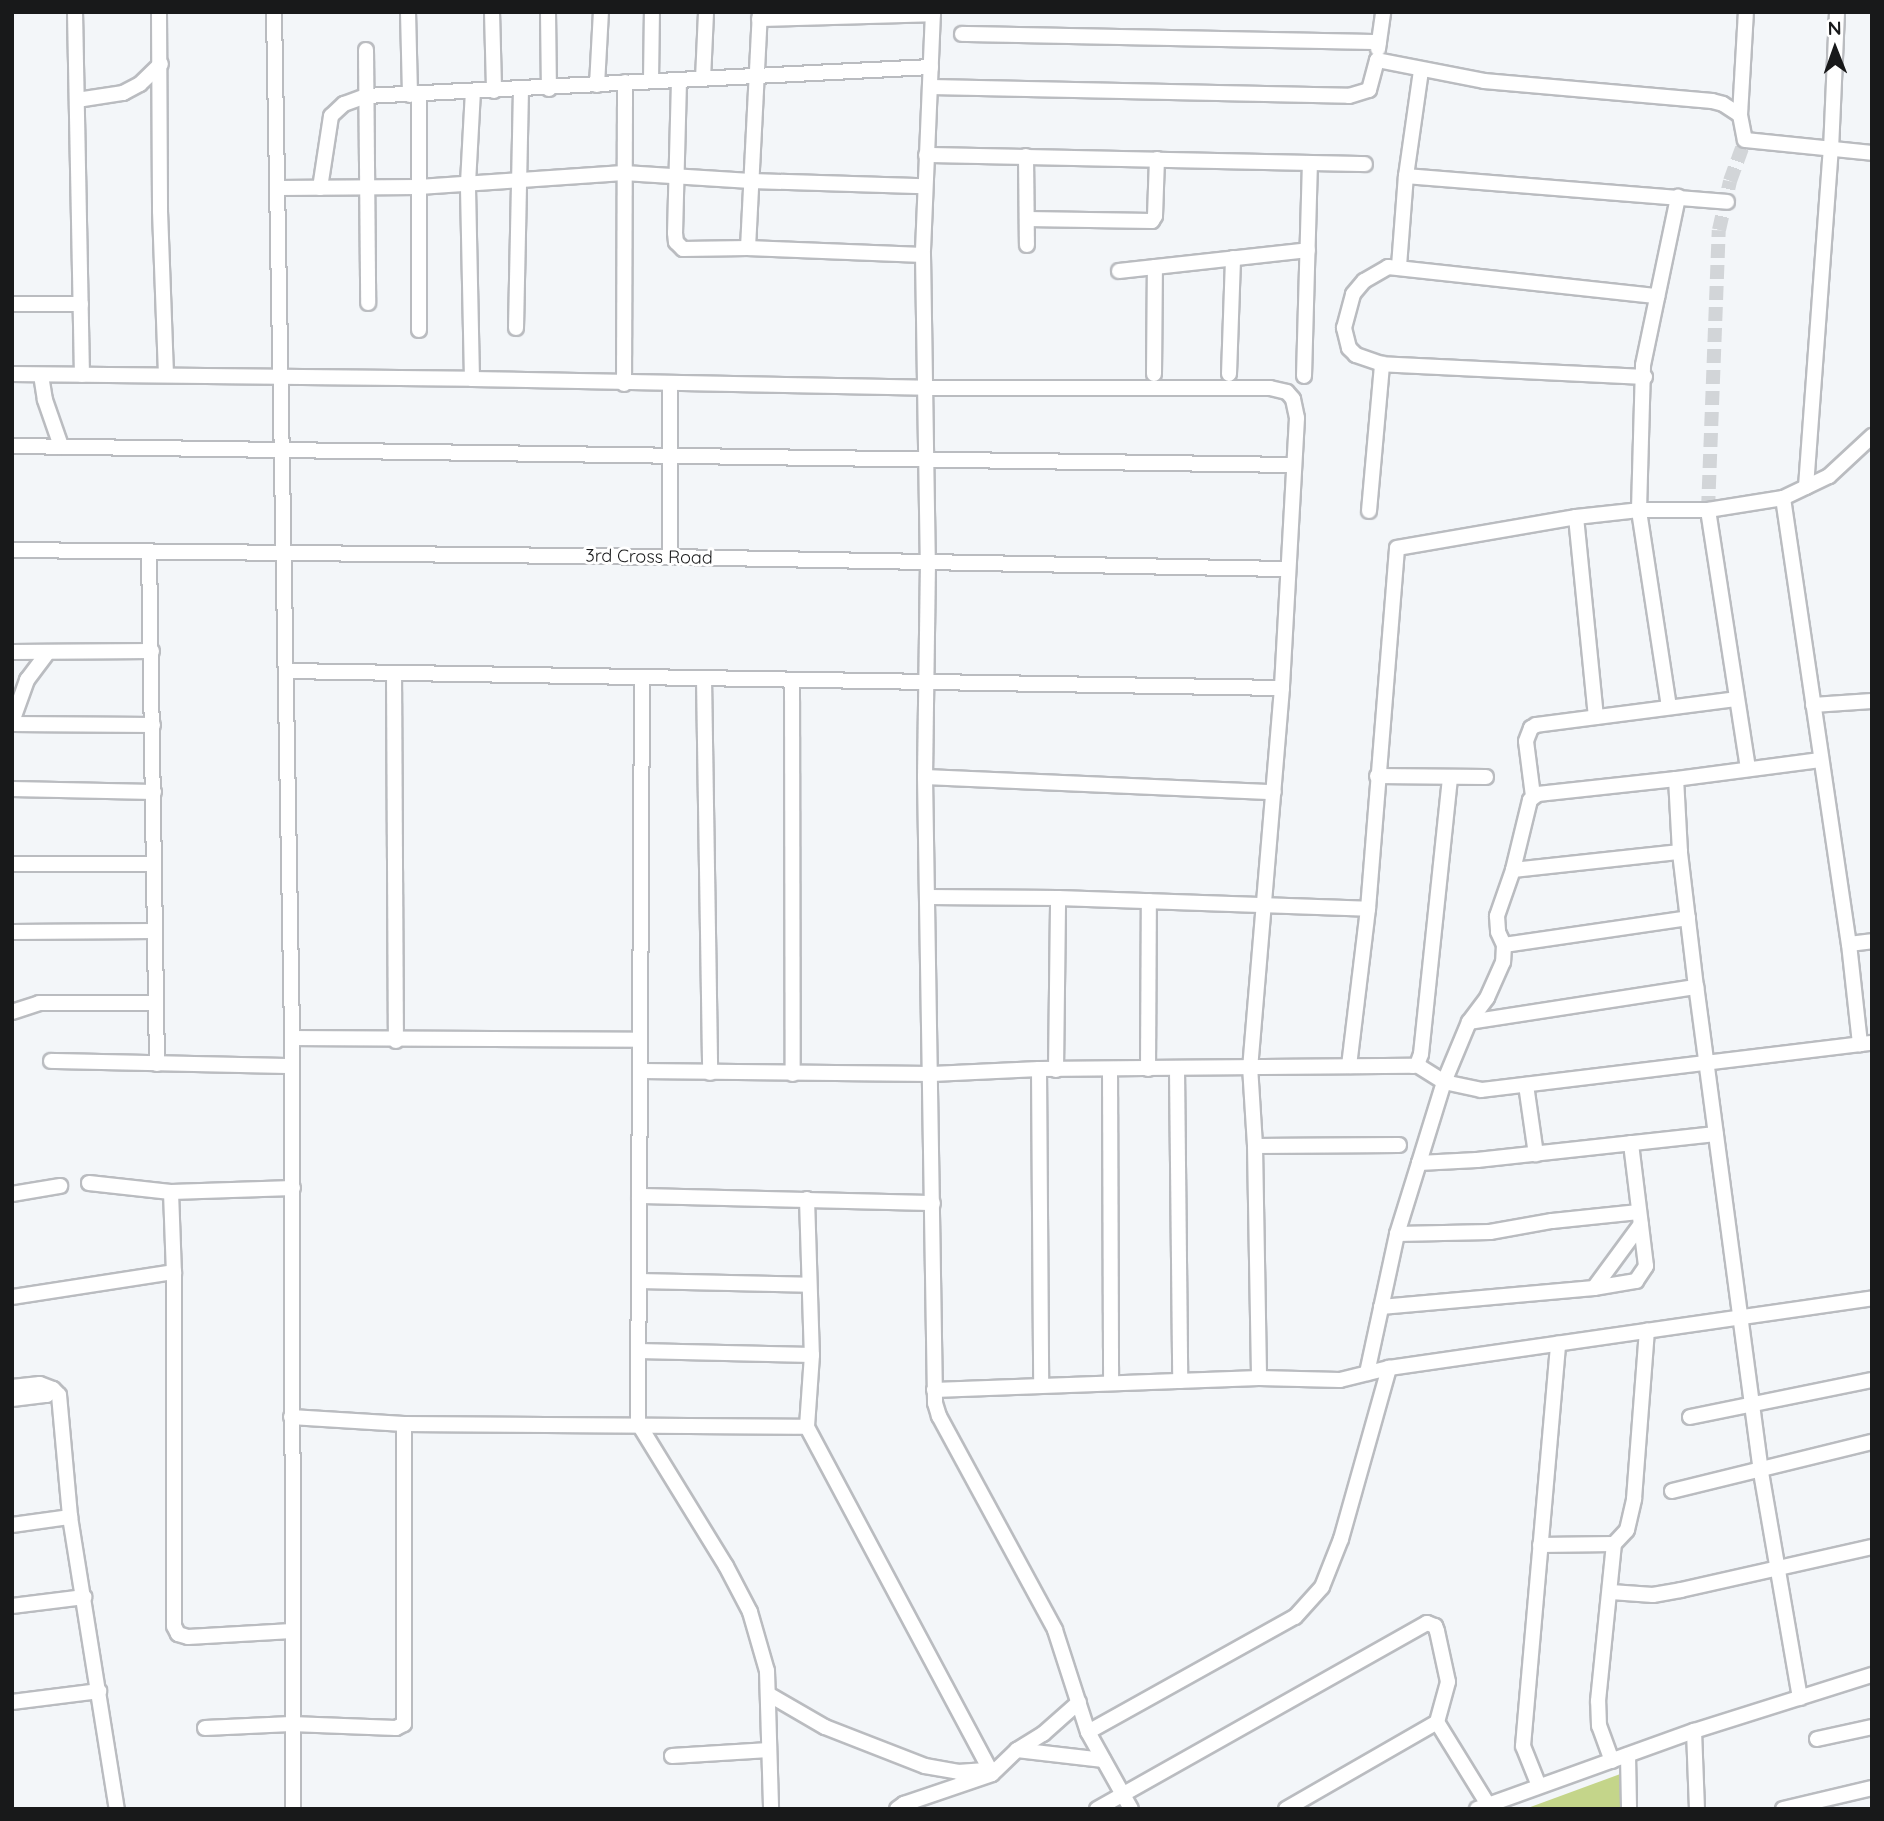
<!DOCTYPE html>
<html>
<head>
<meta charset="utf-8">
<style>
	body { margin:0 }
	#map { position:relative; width:1884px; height:1821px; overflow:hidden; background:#f3f6f9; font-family:Quicksand,sans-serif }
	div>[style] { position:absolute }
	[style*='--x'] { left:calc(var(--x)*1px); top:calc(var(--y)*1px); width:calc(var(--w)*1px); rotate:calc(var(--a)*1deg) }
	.green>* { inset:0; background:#c4d58a }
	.street-tunnel>* { height:14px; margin-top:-7px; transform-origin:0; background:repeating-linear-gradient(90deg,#d2d5d8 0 14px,transparent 0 21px) }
	.roads { filter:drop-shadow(2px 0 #babcc0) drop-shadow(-2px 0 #babcc0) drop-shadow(0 2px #babcc0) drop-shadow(0 -2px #babcc0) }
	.street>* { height:14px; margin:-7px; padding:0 7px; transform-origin:7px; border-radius:7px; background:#fff }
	span { translate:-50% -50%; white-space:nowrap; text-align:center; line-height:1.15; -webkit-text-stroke:6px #fff; paint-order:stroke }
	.street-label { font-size:18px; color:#18191a }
	.frame { position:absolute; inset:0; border:14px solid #18191a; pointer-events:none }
	.north { position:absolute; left:1800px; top:14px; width:70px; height:70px; -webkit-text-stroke:5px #fff; paint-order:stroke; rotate:359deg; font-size:19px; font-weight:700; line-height:28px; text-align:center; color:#18191a }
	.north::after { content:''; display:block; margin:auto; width:24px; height:32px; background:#18191a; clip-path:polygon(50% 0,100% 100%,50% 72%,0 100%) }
</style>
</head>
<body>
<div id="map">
	<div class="green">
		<i style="clip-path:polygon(1623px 1773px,1625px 1809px,1525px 1809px)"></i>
	</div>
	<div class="street-tunnel">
		<i style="--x:1708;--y:510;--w:280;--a:-87.8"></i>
		<i style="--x:1719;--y:230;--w:50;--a:-77.3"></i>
		<i style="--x:1730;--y:181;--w:44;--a:-69.9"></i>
	</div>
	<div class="roads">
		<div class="street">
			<i style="--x:75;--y:12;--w:363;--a:88.9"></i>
			<i style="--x:159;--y:12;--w:199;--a:89.7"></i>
			<i style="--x:160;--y:211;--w:164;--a:87.9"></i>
			<i style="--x:274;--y:12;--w:1026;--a:88.99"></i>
			<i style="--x:292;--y:1038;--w:771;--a:89.93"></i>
			<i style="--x:408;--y:12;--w:83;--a:88.6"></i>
			<i style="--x:492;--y:12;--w:79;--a:88.5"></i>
			<i style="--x:548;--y:12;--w:77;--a:89.3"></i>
			<i style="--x:933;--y:12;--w:243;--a:92.4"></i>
			<i style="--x:923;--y:255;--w:307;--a:89.1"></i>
			<i style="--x:928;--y:562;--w:215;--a:90.8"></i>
			<i style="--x:925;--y:777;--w:626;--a:89.08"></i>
			<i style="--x:935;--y:1403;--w:14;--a:73"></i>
			<i style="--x:939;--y:1416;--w:243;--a:61.5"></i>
			<i style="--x:1055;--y:1630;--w:107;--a:72.1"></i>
			<i style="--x:1088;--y:1732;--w:88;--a:60.8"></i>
			<i style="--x:759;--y:19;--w:174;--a:-1.6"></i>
			<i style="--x:962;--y:34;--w:417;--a:1.1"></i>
			<i style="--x:1378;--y:49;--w:37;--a:-82"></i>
			<i style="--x:366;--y:50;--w:253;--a:89.5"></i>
			<i style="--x:703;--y:79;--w:67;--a:-87.4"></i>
			<i style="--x:651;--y:81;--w:69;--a:-89.2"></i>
			<i style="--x:679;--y:81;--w:152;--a:91.5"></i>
			<i style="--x:675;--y:233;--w:9;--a:84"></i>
			<i style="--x:676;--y:242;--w:10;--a:45"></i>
			<i style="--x:683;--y:249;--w:65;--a:-0.9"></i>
			<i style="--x:748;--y:248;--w:175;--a:2.3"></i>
			<i style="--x:597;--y:85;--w:73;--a:-86.9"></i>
			<i style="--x:931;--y:87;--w:418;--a:1.2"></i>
			<i style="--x:1349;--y:96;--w:21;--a:-17"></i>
			<i style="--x:1369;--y:90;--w:31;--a:-75"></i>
			<i style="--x:1377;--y:60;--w:109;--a:11.1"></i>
			<i style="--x:1484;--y:81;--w:229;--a:5"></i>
			<i style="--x:1712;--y:101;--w:11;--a:15"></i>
			<i style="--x:1723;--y:104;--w:20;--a:33"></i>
			<i style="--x:1740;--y:115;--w:25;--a:79"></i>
			<i style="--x:1745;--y:140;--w:128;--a:5.8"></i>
			<i style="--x:419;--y:95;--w:235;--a:90"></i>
			<i style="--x:77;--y:100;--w:47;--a:-8.7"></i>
			<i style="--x:123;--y:93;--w:19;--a:-28"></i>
			<i style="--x:140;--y:84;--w:29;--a:-44"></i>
			<i style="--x:1740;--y:115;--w:103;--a:-86.7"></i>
			<i style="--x:926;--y:155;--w:439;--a:1.2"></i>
			<i style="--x:1026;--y:156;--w:89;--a:89.4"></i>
			<i style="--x:1406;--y:176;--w:322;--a:4.6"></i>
			<i style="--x:278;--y:188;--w:141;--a:-0.4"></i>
			<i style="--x:419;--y:187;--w:205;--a:-3.9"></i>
			<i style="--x:624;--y:173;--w:127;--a:3.6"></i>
			<i style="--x:751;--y:181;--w:173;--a:1.7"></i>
			<i style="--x:320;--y:188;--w:73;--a:-81.3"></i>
			<i style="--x:331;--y:116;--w:18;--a:-43"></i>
			<i style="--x:344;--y:104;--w:23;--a:-20"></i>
			<i style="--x:366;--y:96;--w:566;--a:-2.94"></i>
			<i style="--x:1027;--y:219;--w:125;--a:0.9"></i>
			<i style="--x:1152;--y:221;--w:6;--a:-59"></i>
			<i style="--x:1155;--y:216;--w:57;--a:-88"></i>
			<i style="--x:748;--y:248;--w:236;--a:-87.1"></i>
			<i style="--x:1399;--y:266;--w:90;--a:-85.6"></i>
			<i style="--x:1406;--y:176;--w:107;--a:-81.9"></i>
			<i style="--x:1119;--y:271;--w:190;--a:-6.3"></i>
			<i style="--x:12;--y:304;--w:69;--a:0"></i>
			<i style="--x:516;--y:328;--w:238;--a:-88.8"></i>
			<i style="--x:12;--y:374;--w:460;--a:0.6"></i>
			<i style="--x:472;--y:379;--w:455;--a:1.1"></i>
			<i style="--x:927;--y:388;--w:343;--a:0"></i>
			<i style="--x:1270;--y:388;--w:17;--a:13"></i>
			<i style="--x:1287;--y:392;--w:9;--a:49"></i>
			<i style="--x:1293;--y:399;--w:19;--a:78"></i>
			<i style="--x:1297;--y:418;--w:270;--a:93.2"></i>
			<i style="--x:1282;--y:688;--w:379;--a:94.8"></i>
			<i style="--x:1250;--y:1066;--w:80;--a:86.4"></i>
			<i style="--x:1255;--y:1146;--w:232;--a:89"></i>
			<i style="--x:1154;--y:374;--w:107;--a:-89.5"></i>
			<i style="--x:1229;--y:374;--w:116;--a:-88"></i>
			<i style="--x:41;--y:375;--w:25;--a:81"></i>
			<i style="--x:45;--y:400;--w:49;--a:70.8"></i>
			<i style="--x:1304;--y:376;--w:213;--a:-88.4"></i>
			<i style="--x:1645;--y:377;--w:263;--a:-177.2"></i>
			<i style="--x:1382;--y:364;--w:28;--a:-161"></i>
			<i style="--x:1356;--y:355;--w:10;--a:-135"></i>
			<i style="--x:1349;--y:348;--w:21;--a:-104"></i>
			<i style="--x:1344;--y:328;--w:35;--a:-75"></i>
			<i style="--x:1353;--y:294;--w:17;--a:-50"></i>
			<i style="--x:1364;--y:281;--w:28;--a:-30"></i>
			<i style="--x:1388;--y:267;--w:271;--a:6.2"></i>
			<i style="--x:472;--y:379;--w:196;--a:-91.2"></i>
			<i style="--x:468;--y:183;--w:91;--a:-86.9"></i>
			<i style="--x:624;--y:384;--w:302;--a:-89.8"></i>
			<i style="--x:12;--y:446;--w:1281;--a:0.85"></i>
			<i style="--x:1806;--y:487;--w:338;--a:-85.8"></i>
			<i style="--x:1831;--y:150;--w:138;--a:-87.5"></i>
			<i style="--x:1783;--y:498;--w:451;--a:81.6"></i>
			<i style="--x:1849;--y:944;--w:23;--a:-7"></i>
			<i style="--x:1708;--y:510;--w:262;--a:81.2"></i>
			<i style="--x:1369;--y:511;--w:148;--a:-84.9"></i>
			<i style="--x:1576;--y:517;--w:201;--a:84.3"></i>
			<i style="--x:12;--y:550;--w:658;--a:0.61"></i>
			<i style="--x:670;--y:557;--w:616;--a:1.12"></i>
			<i style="--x:149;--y:551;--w:513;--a:89.11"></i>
			<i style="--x:670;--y:557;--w:174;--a:-90"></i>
			<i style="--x:12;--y:652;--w:140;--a:-0.4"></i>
			<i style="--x:287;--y:671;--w:995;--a:0.98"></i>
			<i style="--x:394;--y:673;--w:368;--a:89.7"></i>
			<i style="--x:642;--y:677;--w:746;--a:90.31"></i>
			<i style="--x:638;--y:1423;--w:168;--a:58.4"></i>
			<i style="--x:726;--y:1566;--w:52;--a:62.4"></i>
			<i style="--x:750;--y:1612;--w:61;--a:73.9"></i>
			<i style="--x:767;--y:1671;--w:138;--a:88.3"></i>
			<i style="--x:704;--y:678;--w:395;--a:89.1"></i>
			<i style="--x:792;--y:680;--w:394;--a:89.9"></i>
			<i style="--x:1813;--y:705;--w:59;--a:-3.9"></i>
			<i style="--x:1669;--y:707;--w:199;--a:-98.7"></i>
			<i style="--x:1639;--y:510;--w:145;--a:-88.4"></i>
			<i style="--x:1643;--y:365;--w:172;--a:-78.2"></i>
			<i style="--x:12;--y:722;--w:45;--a:-70.3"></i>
			<i style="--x:27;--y:680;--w:35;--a:-53"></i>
			<i style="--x:12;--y:724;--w:141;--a:0.4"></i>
			<i style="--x:1377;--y:776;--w:109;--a:0.5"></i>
			<i style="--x:925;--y:777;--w:349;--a:2.5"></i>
			<i style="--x:1676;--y:779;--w:139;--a:173.8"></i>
			<i style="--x:1538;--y:794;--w:10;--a:143"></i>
			<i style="--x:1530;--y:800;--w:72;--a:103.7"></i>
			<i style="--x:1513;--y:870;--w:49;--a:109.2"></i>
			<i style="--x:1497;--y:916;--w:16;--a:86"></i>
			<i style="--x:1498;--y:932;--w:14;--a:65"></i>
			<i style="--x:1504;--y:945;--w:17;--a:93"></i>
			<i style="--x:1503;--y:962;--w:39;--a:114"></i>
			<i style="--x:1487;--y:998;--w:30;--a:127"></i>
			<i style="--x:1469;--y:1022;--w:65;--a:112.6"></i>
			<i style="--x:1444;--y:1082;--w:85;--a:107.2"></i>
			<i style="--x:1419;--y:1163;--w:58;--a:-3"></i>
			<i style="--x:1477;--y:1160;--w:240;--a:-6.2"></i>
			<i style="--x:12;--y:789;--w:142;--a:1.2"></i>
			<i style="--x:1533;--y:796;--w:55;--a:-97.3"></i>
			<i style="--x:1526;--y:741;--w:14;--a:-69"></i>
			<i style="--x:1531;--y:728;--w:6;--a:-31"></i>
			<i style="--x:1536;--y:725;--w:202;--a:-7.4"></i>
			<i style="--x:12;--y:864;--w:140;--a:0"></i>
			<i style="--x:1513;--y:870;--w:168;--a:-6.2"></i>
			<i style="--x:928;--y:897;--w:130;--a:0.4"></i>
			<i style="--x:1058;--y:898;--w:310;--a:2"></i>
			<i style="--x:12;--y:932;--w:142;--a:-0.4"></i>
			<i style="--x:1849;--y:944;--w:101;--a:83.7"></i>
			<i style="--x:1504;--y:945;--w:186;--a:-8.3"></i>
			<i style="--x:12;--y:1012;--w:28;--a:-18"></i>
			<i style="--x:39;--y:1003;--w:116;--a:0"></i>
			<i style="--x:1469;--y:1022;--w:230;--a:-8.8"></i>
			<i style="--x:292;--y:1038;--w:348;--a:0.3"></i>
			<i style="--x:51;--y:1061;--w:240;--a:1.2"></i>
			<i style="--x:1417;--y:1065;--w:32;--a:32"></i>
			<i style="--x:1444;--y:1082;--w:38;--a:12"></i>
			<i style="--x:1481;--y:1090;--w:394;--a:-6.9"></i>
			<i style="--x:1349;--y:1066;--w:158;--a:-83.1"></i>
			<i style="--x:1368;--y:909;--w:362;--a:-85.4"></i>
			<i style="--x:1397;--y:548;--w:182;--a:-9.8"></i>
			<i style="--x:1576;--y:517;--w:63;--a:-6.3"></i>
			<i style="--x:1639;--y:510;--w:69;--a:0"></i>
			<i style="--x:1708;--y:510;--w:76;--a:-9.1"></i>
			<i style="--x:1783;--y:498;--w:51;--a:-25.6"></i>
			<i style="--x:1829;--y:476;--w:59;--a:-42.9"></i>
			<i style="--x:1039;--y:1069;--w:316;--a:89.6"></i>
			<i style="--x:1110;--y:1069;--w:313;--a:89.8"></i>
			<i style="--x:1148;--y:1069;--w:168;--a:-89.7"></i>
			<i style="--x:1177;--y:1069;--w:312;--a:89.4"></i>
			<i style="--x:1056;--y:1070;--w:172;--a:-89.3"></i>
			<i style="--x:641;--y:1071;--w:291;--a:0.6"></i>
			<i style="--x:932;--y:1074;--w:107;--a:-2.7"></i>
			<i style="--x:1039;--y:1069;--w:374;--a:-0.5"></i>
			<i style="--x:1413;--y:1066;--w:4;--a:-14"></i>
			<i style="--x:1417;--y:1065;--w:12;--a:-70"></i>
			<i style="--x:1421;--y:1054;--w:278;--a:-84"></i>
			<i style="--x:1526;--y:1085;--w:70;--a:81.8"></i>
			<i style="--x:1255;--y:1146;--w:144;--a:-0.4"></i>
			<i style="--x:1419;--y:1163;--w:74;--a:107.2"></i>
			<i style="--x:1397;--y:1234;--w:93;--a:-1.2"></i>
			<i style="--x:1490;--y:1232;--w:63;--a:-10.1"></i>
			<i style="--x:1552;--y:1221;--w:87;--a:-5.9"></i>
			<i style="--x:89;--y:1183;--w:82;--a:6.3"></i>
			<i style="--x:171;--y:1192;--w:122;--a:-1.9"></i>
			<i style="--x:171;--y:1192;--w:80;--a:87.9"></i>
			<i style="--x:174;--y:1272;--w:354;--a:90"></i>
			<i style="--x:174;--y:1626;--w:9;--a:63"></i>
			<i style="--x:178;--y:1634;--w:10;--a:17"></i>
			<i style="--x:188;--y:1637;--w:104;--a:-3.3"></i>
			<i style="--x:12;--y:1194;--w:49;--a:-9.5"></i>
			<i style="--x:639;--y:1196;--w:294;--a:1.4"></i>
			<i style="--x:807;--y:1199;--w:156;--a:88.2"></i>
			<i style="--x:812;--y:1355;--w:72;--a:94"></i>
			<i style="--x:807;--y:1427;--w:393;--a:61.9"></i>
			<i style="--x:639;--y:1281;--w:170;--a:1.3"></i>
			<i style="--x:1594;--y:1288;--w:79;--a:-53.7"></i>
			<i style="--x:12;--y:1297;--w:164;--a:-8.8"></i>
			<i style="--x:1381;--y:1307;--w:214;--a:-5.1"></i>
			<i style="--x:1594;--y:1288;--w:43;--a:-9.5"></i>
			<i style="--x:1636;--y:1281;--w:18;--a:-56"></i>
			<i style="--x:1646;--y:1266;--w:124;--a:-97"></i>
			<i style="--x:638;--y:1351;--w:174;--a:1.3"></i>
			<i style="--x:1367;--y:1373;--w:142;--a:-77.8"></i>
			<i style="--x:12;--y:1387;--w:28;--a:-6"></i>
			<i style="--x:40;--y:1384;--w:14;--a:21"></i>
			<i style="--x:53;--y:1389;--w:8;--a:45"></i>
			<i style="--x:59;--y:1395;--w:122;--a:84.8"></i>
			<i style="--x:70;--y:1517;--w:296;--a:80.9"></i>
			<i style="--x:934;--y:1390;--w:325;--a:-2.1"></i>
			<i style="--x:1259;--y:1378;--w:81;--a:1.4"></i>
			<i style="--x:1340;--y:1380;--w:50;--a:-13.8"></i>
			<i style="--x:1389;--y:1368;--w:488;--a:-8.2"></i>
			<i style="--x:12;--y:1399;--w:35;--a:-7"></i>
			<i style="--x:47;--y:1395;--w:8;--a:-45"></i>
			<i style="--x:291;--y:1417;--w:113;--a:3.5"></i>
			<i style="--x:404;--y:1424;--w:403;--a:0.4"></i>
			<i style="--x:1690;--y:1417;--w:186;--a:-11.5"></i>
			<i style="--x:1672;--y:1491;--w:206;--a:-13.8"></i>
			<i style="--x:12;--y:1525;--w:59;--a:-7.9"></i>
			<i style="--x:1540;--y:1545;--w:74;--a:-0.8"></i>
			<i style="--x:1614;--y:1544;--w:19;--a:-47"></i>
			<i style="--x:1627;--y:1530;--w:32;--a:-77"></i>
			<i style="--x:1634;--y:1499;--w:169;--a:-85.6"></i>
			<i style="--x:1611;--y:1592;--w:42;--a:4.1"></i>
			<i style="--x:1653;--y:1595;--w:28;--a:-10"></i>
			<i style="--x:1681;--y:1590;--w:196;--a:-12.7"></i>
			<i style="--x:12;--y:1606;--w:73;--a:-7.1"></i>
			<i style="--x:768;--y:1694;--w:66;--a:30.1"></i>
			<i style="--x:825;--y:1727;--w:107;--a:21.3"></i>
			<i style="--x:925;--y:1766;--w:34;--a:10"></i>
			<i style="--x:958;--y:1772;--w:31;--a:-4"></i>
			<i style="--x:1800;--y:1698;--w:229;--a:-99.8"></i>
			<i style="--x:1761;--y:1472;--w:489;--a:-97.6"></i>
			<i style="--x:1696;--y:987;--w:136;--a:-96.8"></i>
			<i style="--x:1680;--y:852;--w:73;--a:-93.1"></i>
			<i style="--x:1676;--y:779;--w:146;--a:-7.5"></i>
			<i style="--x:12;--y:1702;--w:88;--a:-7.2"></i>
			<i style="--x:205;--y:1728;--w:86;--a:-2.7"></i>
			<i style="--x:291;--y:1724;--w:105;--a:2.2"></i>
			<i style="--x:396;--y:1728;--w:9;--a:-27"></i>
			<i style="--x:404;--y:1724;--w:300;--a:-90"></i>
			<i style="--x:1694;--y:1731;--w:78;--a:87.8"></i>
			<i style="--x:1088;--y:1732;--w:237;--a:-29.1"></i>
			<i style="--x:1295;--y:1617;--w:40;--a:-48"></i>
			<i style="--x:1322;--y:1587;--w:52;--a:-68.4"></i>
			<i style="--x:1341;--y:1539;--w:178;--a:-74.3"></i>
			<i style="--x:1817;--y:1739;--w:56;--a:-12.3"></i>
			<i style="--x:1017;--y:1750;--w:87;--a:6.6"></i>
			<i style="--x:1628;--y:1755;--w:54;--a:88.9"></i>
			<i style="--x:672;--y:1756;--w:97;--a:-3.5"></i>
			<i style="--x:1612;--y:1761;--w:37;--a:-110"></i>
			<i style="--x:1599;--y:1726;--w:25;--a:-92"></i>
			<i style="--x:1598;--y:1701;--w:158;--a:-84.2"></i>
			<i style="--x:1539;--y:1786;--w:43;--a:-111.8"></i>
			<i style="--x:1523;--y:1746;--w:404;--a:-85"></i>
			<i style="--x:897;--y:1809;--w:9;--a:-36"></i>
			<i style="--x:904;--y:1804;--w:93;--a:-18.8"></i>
			<i style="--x:992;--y:1774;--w:35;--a:-44"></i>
			<i style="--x:1017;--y:1750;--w:31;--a:-32"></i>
			<i style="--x:1043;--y:1734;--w:48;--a:-41.6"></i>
			<i style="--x:1097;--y:1809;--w:379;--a:-29.4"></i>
			<i style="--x:1427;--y:1623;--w:9;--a:21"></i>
			<i style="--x:1435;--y:1626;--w:5;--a:68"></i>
			<i style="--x:1437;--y:1631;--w:52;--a:77.8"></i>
			<i style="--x:1448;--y:1682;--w:41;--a:105.4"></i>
			<i style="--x:1286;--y:1809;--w:174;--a:-29.9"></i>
			<i style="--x:1437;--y:1722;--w:95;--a:58.3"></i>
			<i style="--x:1477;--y:1809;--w:231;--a:-19.8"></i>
			<i style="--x:1694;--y:1731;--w:187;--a:-17.5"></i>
			<i style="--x:1783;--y:1809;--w:91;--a:-13.3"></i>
		</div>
	</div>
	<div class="street-label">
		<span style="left:649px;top:557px;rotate:1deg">3rd Cross Road</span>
	</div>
	<div class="frame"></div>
	<div class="north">N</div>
</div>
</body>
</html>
